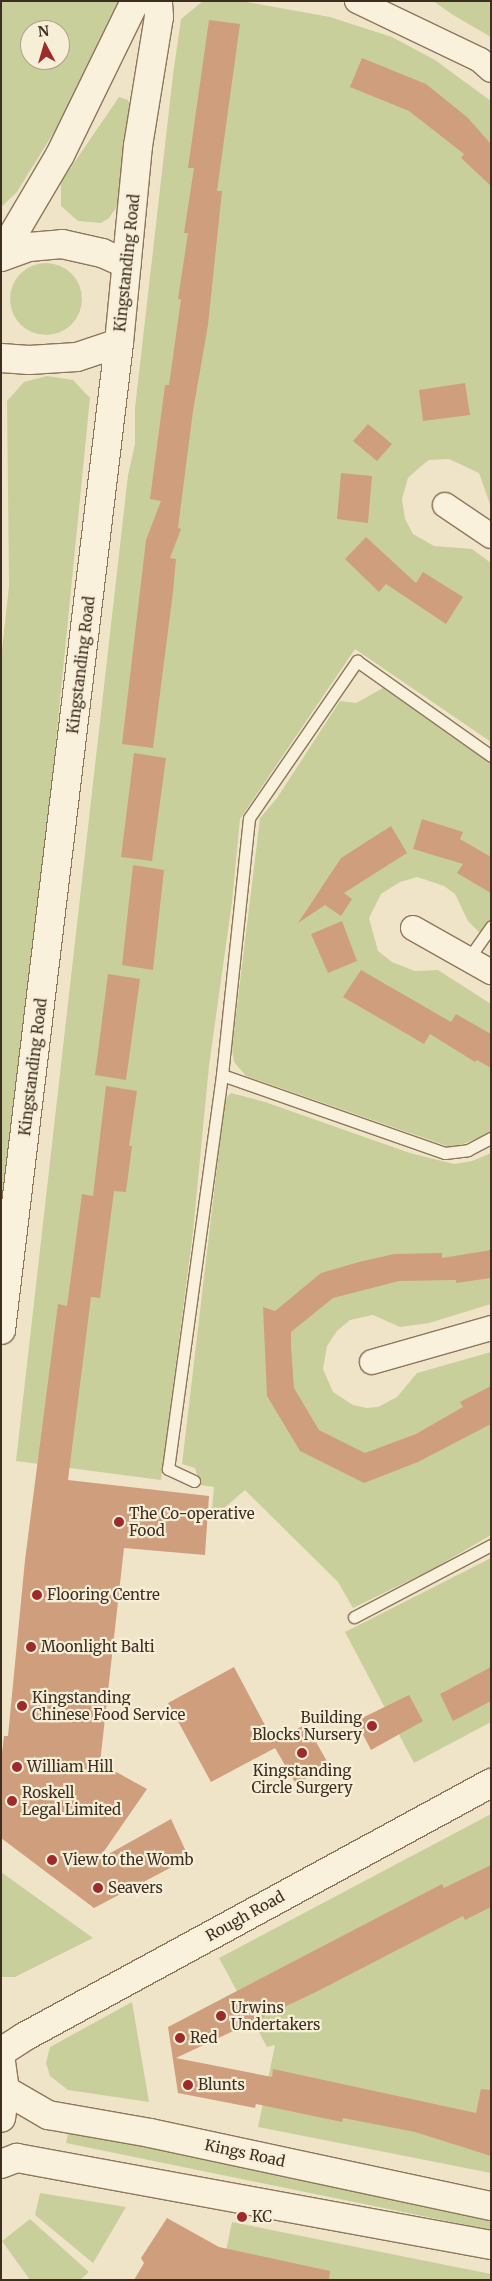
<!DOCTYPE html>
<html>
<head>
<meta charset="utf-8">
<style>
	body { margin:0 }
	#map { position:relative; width:492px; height:2281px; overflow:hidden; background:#f0e4c8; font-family:Merriweather,serif }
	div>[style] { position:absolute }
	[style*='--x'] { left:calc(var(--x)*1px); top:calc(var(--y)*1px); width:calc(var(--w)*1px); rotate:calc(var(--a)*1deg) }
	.green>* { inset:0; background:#c9cf9b }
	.round { border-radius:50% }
	.building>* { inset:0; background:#cf9f7d }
	.roads { filter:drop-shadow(1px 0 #8d765c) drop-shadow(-1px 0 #8d765c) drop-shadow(0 1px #8d765c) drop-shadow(0 -1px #8d765c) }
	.service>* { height:11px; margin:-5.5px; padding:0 5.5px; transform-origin:5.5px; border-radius:5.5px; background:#faf1dc }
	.minor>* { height:24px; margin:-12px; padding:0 12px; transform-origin:12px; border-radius:12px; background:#faf1dc }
	.tertiary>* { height:28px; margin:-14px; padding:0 14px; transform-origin:14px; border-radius:14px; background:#faf1dc }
	.secondary>* { height:28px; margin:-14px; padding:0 14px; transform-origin:14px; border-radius:14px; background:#faf1dc }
	.dots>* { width:14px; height:14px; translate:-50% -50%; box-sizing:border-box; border:2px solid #f7eed8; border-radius:50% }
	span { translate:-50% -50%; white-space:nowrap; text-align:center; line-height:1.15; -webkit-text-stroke:4.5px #f7eed8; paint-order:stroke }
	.street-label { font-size:15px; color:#3d2e20 }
	.poi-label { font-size:15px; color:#3d2e20 }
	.left { translate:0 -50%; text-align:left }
	.right { translate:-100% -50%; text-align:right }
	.frame { position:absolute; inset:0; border:2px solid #3d2e20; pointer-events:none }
	.north { position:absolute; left:20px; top:20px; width:50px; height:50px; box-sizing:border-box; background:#f7eed8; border:1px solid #ada18e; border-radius:50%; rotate:354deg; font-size:14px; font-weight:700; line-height:20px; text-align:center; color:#3d2e20 }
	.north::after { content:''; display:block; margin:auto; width:18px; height:22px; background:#9e2a2b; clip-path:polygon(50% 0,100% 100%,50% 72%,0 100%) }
</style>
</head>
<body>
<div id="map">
	<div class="green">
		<i style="clip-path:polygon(evenodd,1px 1px,124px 1px,109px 43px,17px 192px,1px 207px,1px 1px,30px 30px,60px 30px,60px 60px,30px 60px,30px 30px)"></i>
		<i style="clip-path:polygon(203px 1px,241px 1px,330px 17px,392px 37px,435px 60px,491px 101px,491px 507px,479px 473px,449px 459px,429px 460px,420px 467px,408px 478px,402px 499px,405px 519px,413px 534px,434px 546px,472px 549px,491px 563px,491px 742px,355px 649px,240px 819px,232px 902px,209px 1066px,193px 1232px,161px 1480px,16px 1461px,128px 475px,135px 444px,135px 408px,173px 75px,181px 19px)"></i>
		<i style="clip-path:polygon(433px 1px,491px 1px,491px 37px,453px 15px)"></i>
		<i style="clip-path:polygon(119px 97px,128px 100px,130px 105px,121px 201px,109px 218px,101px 223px,78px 221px,61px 206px,61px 182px)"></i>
		<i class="round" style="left:10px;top:263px;width:72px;height:72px"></i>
		<i style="clip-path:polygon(47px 376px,73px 380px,90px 398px,50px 802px,1px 1229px,1px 659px,9px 586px,7px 401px,24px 382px)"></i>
		<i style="clip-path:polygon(383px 688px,491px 764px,491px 918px,480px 933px,468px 921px,455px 894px,444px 886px,417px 877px,400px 882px,381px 894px,369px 918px,378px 951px,392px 962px,415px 971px,438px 970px,491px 1004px,491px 1133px,453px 1148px,246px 1076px,234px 1062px,232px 1048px,260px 818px,277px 798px,340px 701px,356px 703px)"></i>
		<i style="clip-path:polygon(231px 1093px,265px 1102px,410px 1153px,454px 1164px,472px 1161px,491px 1153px,491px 1304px,429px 1323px,400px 1327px,373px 1315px,350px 1320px,337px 1331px,327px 1346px,323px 1369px,333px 1392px,353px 1405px,367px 1408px,378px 1407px,397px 1397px,417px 1373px,491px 1352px,491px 1535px,433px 1569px,353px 1608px,338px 1582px,245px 1490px,223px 1509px,212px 1509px,214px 1487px,200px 1485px,195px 1468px,182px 1464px,225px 1099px)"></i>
		<i style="clip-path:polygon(491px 1558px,491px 1722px,414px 1763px,345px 1632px)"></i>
		<i style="clip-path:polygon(491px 1814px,491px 2173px,258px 2127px,275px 2045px,267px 2047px,219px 1958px)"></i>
		<i style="clip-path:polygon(1px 1872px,93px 1938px,15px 1977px,1px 1977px)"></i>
		<i style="clip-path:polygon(132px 2002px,149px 2102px,68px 2090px,50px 2076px,46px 2063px,50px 2047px)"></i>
		<i style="clip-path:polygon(70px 2125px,491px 2211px,491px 2230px,66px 2143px)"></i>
		<i style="clip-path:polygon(40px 2193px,126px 2207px,93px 2263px,35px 2215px)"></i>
		<i style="clip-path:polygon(30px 2219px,89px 2272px,80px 2280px,30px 2280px,2px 2241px)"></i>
		<i style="clip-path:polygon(232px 2222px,491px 2274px,491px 2280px,220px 2280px)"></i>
	</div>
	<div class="building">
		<i style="clip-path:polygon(209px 20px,240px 24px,217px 191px,222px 191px,208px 325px,193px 411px,178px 528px,181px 529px,170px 558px,176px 559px,173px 592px,153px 748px,122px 744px,146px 540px,161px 501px,150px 499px,165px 385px,169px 385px,181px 299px,178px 299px,188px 233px,184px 233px,194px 168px,188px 168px)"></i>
		<i style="clip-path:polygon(362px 58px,426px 84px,467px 117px,491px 144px,491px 186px,461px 158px,464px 154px,409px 111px,350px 87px)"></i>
		<i style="clip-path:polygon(465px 383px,470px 415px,423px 421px,419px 390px)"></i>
		<i style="clip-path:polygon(368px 424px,392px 444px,377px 461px,353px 441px)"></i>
		<i style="clip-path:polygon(341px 473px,372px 476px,368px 523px,337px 519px)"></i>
		<i style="clip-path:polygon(366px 537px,416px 583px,423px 572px,463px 597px,446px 624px,386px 584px,379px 592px,345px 559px)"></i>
		<i style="clip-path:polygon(134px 753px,166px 758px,152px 861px,121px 857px)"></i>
		<i style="clip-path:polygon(422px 819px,463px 832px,460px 839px,491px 857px,491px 893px,457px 873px,463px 864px,413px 849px)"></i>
		<i style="clip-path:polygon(391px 826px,407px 853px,344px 893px,352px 899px,341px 916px,325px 905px,298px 923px,341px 858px)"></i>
		<i style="clip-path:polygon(133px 865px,164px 870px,153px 970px,122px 965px)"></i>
		<i style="clip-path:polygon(342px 921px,357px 961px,328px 973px,311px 934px)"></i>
		<i style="clip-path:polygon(361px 970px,451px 1022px,456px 1014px,491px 1034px,491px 1068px,477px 1060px,475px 1062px,430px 1034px,424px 1044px,343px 997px)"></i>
		<i style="clip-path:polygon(108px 974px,140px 979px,126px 1080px,95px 1075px)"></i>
		<i style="clip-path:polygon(106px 1086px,137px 1091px,129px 1146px,132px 1146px,126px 1192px,114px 1191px,100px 1298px,91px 1297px,68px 1480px,209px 1496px,205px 1555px,124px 1548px,100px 1763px,147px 1789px,98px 1860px,171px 1819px,189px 1858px,94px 1908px,1px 1838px,1px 1761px,4px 1736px,8px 1736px,25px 1560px,58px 1304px,67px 1306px,82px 1194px,93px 1196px)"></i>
		<i style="clip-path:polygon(491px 1250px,491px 1278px,456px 1283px,456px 1280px,399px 1281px,333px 1298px,291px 1332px,291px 1346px,294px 1388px,319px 1430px,365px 1453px,416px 1434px,463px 1407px,460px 1402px,491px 1386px,491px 1424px,418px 1462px,364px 1483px,300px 1451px,267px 1396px,263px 1307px,275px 1311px,321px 1273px,359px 1262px,394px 1254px,442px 1253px,442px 1258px)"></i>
		<i style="clip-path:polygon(234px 1667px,274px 1742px,306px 1724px,329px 1765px,296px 1784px,275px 1748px,211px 1782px,168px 1703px)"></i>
		<i style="clip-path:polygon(491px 1667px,491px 1701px,453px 1721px,440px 1694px)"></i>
		<i style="clip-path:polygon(409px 1695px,423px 1721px,371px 1750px,356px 1721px)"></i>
		<i style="clip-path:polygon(491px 1865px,491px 1907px,465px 1920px,463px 1916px,316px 1992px,176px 2058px,272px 2077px,273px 2069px,476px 2113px,481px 2089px,491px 2090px,491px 2156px,415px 2132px,343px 2118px,342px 2122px,256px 2104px,255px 2108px,178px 2093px,168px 2027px,442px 1884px,444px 1888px)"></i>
		<i style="clip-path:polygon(167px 2218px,219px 2247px,330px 2271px,329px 2280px,134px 2280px,144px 2263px,141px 2258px)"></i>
	</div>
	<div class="roads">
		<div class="service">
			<i style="--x:469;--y:958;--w:39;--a:-55"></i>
			<i style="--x:222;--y:1075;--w:236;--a:19.3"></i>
			<i style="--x:445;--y:1153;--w:23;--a:-7"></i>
			<i style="--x:468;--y:1150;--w:26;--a:-28"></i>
			<i style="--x:194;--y:1481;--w:29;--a:-155"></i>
			<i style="--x:168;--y:1469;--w:398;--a:-82.2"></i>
			<i style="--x:222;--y:1075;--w:258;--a:-84"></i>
			<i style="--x:249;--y:818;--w:191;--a:-55.5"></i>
			<i style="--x:357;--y:661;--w:164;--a:35.3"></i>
			<i style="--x:354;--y:1617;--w:155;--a:-27.7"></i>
		</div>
		<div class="minor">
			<i style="--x:357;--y:1;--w:136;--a:25.6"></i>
			<i style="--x:480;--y:60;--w:15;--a:42"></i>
			<i style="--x:445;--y:505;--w:55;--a:34"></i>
			<i style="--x:413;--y:928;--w:90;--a:29.4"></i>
			<i style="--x:372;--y:1362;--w:124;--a:-15.9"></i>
		</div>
		<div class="tertiary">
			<i style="--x:1;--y:2052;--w:27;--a:-33"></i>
			<i style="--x:24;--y:2037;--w:532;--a:-28.54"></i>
		</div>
		<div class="secondary">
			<i style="--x:1;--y:255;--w:116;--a:-59.5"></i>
			<i style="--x:60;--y:155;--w:171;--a:-64"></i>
			<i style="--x:1;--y:257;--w:30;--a:-20"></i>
			<i style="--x:29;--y:247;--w:33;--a:-5"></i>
			<i style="--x:62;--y:244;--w:41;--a:12.7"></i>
			<i style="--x:102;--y:253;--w:27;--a:24"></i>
			<i style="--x:1;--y:358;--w:28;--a:4"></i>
			<i style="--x:29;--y:360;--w:48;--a:-3.6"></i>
			<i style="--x:77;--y:357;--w:44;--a:-18.4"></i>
			<i style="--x:1;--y:1330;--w:994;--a:-83.18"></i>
			<i style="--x:119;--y:343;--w:198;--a:-84.5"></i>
			<i style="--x:138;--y:146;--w:131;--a:-80.8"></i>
			<i style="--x:159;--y:17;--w:16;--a:-94"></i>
			<i style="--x:1;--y:2062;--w:28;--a:82"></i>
			<i style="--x:5;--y:2090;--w:28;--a:98"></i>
			<i style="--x:5;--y:2090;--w:50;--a:30.2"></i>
			<i style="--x:48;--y:2115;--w:104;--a:10"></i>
			<i style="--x:150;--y:2133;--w:349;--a:12.1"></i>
			<i style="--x:1;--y:2164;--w:17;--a:-21"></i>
			<i style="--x:17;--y:2158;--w:482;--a:10.4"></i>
		</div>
	</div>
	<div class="dots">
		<i style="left:119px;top:1522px;background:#9e2a2b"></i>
		<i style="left:37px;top:1595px;background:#9e2a2b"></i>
		<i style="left:31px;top:1647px;background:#9e2a2b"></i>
		<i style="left:22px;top:1706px;background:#9e2a2b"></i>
		<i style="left:372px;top:1726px;background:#9e2a2b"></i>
		<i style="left:302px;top:1753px;background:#9e2a2b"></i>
		<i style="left:17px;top:1767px;background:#9e2a2b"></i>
		<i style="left:12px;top:1801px;background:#9e2a2b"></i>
		<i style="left:52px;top:1860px;background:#9e2a2b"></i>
		<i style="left:98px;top:1888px;background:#9e2a2b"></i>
		<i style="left:221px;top:2016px;background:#9e2a2b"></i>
		<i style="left:180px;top:2038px;background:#9e2a2b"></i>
		<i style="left:188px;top:2085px;background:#9e2a2b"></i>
		<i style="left:242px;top:2217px;background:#9e2a2b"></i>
	</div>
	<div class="street-label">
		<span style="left:127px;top:263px;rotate:-84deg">Kingstanding Road</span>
		<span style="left:81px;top:665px;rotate:-83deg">Kingstanding Road</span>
		<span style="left:33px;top:1067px;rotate:-83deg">Kingstanding Road</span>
		<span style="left:245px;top:1916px;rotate:-29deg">Rough Road</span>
		<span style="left:245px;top:2153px;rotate:12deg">Kings Road</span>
	</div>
	<div class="poi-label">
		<span class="left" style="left:129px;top:1522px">The Co-operative<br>Food</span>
		<span class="left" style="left:47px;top:1595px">Flooring Centre</span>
		<span class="left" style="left:41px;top:1647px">Moonlight Balti</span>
		<span class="left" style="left:32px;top:1706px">Kingstanding<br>Chinese Food Service</span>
		<span class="right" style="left:362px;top:1726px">Building<br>Blocks Nursery</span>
		<span class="left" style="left:27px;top:1767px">William Hill</span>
		<span style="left:302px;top:1779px">Kingstanding<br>Circle Surgery</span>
		<span class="left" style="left:22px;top:1801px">Roskell<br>Legal Limited</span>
		<span class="left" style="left:63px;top:1860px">View to the Womb</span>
		<span class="left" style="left:108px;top:1888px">Seavers</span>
		<span class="left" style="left:231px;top:2016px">Urwins<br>Undertakers</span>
		<span class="left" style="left:190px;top:2038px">Red</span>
		<span class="left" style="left:198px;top:2085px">Blunts</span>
		<span class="left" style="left:252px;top:2217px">KC</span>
	</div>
	<div class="frame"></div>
	<div class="north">N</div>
</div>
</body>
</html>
